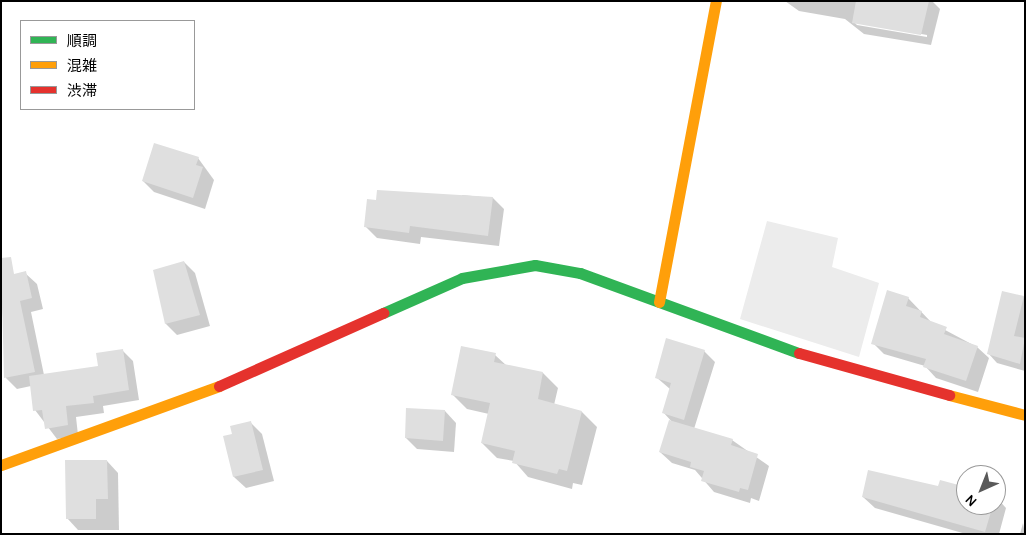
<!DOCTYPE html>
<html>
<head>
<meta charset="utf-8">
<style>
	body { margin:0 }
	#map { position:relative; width:1026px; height:535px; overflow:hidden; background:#fff; font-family:Karla,"Noto Sans JP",sans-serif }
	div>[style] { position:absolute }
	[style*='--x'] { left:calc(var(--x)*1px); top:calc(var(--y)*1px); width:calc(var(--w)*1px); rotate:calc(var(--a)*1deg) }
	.green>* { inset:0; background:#ececec }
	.shadow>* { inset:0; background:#0003 }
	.building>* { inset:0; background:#dfdfdf }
	.fast>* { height:11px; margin:-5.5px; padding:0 5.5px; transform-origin:5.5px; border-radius:5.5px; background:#30b455 }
	.slow>* { height:11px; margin:-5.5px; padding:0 5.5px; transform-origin:5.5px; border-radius:5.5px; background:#ff9f0a }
	.jam>* { height:11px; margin:-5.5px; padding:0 5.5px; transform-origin:5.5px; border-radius:5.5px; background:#e5322d }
	span { translate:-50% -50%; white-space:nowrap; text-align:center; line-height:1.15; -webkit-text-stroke:4.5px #fff; paint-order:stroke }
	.frame { position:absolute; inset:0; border:2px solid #000; pointer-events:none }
	.legend { position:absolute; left:20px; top:20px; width:175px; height:90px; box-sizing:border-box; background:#fff; border:1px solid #999; margin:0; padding:6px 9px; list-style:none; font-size:15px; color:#000 }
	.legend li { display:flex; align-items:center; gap:10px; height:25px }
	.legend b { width:25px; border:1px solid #999 }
	.north { position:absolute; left:956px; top:465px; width:50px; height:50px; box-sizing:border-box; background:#fff; border:1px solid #999; border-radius:50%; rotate:224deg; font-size:14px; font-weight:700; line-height:20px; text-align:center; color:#000 }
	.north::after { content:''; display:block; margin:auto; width:18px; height:22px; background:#595959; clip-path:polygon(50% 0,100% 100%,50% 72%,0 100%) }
</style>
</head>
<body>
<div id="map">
	<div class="green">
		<i style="clip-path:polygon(767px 221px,838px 238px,832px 267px,879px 283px,859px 357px,740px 319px)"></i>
	</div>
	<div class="shadow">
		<i style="clip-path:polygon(evenodd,785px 1px,932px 1px,940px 9px,931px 45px,864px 34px,845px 19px,799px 11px,785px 1px,854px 22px,927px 35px,927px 37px,857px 25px,854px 22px)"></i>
		<i style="clip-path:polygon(198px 158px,214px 180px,205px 209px,154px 192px,143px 181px)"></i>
		<i style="clip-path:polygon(462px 195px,493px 198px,504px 209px,499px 246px,421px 237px,420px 244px,377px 238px,366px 227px,461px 200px)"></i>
		<i style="clip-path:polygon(184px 262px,195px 273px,210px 326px,177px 335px,166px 324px,155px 271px)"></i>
		<i style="clip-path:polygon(25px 273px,37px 284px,43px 309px,31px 312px,44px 375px,100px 367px,122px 350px,133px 361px,139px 400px,103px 406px,104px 413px,76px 417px,78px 435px,57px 439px,35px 410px,31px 386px,17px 389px,6px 378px,1px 279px)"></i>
		<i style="clip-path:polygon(1003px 292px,1025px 297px,1025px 371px,997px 363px,988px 353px)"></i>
		<i style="clip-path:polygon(908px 298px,932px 323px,977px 347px,989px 358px,978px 392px,936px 378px,925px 366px,884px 354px,873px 343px)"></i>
		<i style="clip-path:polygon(704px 351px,715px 362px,694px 429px,732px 440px,769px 466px,759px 501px,751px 498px,750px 503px,714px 492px,695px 470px,672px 463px,660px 452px,673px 423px,663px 412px,670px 389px,656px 377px)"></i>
		<i style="clip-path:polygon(495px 355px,507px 366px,543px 373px,558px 388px,554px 405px,582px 412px,597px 427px,582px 485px,573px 483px,572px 489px,528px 477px,514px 461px,497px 458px,482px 443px,489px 414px,467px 409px,452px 394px)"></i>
		<i style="clip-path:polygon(445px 411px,456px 423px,454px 452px,417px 449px,406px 438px)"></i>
		<i style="clip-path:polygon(250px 422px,262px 434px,274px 481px,246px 488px,234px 477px,233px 435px)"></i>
		<i style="clip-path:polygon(107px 461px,118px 473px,119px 530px,78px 530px,67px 518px)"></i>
		<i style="clip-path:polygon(938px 488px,966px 488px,966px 505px,996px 505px,996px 497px,1006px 508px,999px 534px,966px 534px,875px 508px,863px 497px)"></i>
		<i style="clip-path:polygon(1023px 523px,1025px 534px,1020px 534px)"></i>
	</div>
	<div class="building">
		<i style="clip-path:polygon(856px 1px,929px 1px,921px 35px,852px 23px)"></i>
		<i style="clip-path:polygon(154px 143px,199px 157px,196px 165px,203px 167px,193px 198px,142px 181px)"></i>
		<i style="clip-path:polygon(377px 190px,493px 197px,488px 236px,410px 226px,409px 233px,364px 227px,367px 199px,376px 200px)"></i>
		<i style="clip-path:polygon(11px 257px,14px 274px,26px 271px,32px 298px,20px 301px,35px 372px,4px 378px,1px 258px)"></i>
		<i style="clip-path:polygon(184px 261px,200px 315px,165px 324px,153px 270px)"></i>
		<i style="clip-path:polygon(887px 290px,909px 297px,906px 306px,922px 311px,920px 317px,947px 327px,944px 334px,978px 346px,966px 381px,923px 367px,926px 359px,871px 344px)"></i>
		<i style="clip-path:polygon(1002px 291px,1024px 296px,1014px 336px,1025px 338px,1020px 364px,987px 354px)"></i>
		<i style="clip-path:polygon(666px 338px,705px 350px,684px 420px,662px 413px,671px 383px,655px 378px)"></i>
		<i style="clip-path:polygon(461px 346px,496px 353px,494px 362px,543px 372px,538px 399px,582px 411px,567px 471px,559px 469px,557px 474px,512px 463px,515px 451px,481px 443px,490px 403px,451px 395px)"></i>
		<i style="clip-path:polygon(123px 349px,129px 390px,93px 396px,94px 403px,66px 406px,68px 425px,45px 429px,42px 410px,33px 411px,29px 376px,98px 366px,96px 353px)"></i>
		<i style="clip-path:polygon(406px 408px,445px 410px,443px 441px,405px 438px)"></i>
		<i style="clip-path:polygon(669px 420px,733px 439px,731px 445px,758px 454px,748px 490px,740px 488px,739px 492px,701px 481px,704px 471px,690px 467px,691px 462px,659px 452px)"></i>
		<i style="clip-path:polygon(251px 421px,263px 470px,233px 477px,223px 436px,232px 434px,230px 426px)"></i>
		<i style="clip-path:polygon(65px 460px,107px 460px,108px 499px,96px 499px,96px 519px,66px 519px)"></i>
		<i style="clip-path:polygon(868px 470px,938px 486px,940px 480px,966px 487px,966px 505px,993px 505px,985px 532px,862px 497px)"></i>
	</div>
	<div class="fast">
		<i style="--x:383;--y:313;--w:86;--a:-23.9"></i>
		<i style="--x:462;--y:278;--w:74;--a:-10.1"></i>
		<i style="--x:535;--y:265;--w:46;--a:10.1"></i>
		<i style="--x:580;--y:273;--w:233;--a:20.1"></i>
	</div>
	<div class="slow">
		<i style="--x:659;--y:302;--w:306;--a:-79.3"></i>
		<i style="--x:949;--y:395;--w:79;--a:14.7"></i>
		<i style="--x:1;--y:465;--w:232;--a:-19.9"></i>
	</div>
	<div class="jam">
		<i style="--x:799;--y:353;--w:156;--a:15.6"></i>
		<i style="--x:219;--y:386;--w:180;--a:-24"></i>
	</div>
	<div class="frame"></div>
	<ul class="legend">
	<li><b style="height:6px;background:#30b455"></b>順調</li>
	<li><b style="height:6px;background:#ff9f0a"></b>混雑</li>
	<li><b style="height:6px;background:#e5322d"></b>渋滞</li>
	</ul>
	<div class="north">N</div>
</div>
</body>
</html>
